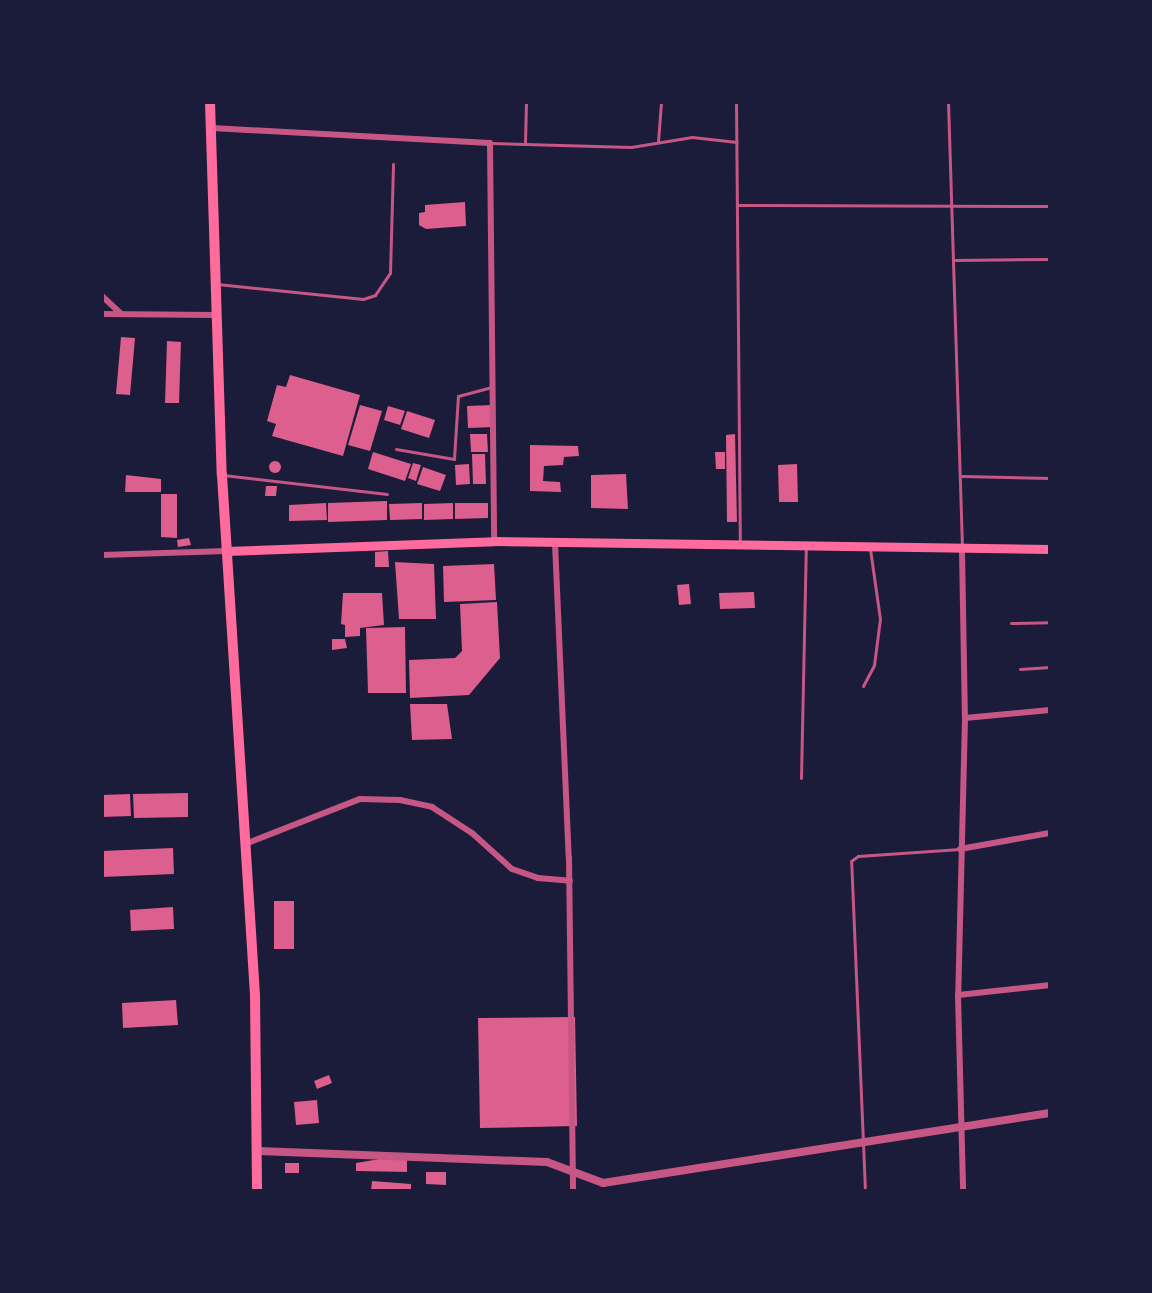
<!DOCTYPE html>
<html>
<head>
<meta charset="utf-8">
<style>
	body { margin:0 }
	#map { position:relative; width:1152px; height:1293px; overflow:hidden; background:#1b1b3a; font-family:Quicksand,sans-serif }
	div>[style] { position:absolute }
	[style*='--x'] { left:calc(var(--x)*1px); top:calc(var(--y)*1px); width:calc(var(--w)*1px); rotate:calc(var(--a)*1deg) }
	.building>* { inset:0; background:#dd5f8e }
	.round { border-radius:50% }
	.service>* { height:3px; margin:-1.5px; padding:0 1.5px; transform-origin:1.5px; border-radius:1.5px; background:#c65784 }
	.minor>* { height:6px; margin:-3px; padding:0 3px; transform-origin:3px; border-radius:3px; background:#c65784 }
	.tertiary>* { height:8px; margin:-4px; padding:0 4px; transform-origin:4px; border-radius:4px; background:#c65784 }
	.secondary>* { height:9px; margin:-4.5px; padding:0 4.5px; transform-origin:4.5px; border-radius:4.5px; background:#ff6b9d }
	.primary>* { height:10px; margin:-5px; padding:0 5px; transform-origin:5px; border-radius:5px; background:#ff6b9d }
	span { translate:-50% -50%; white-space:nowrap; text-align:center; line-height:1.15; -webkit-text-stroke:6px #1b1b3a; paint-order:stroke }
	.frame { position:absolute; inset:0; border:104px solid #1b1b3a; pointer-events:none }
</style>
</head>
<body>
<div id="map">
	<div class="building">
		<i style="clip-path:polygon(465px 202px,466px 226px,426px 229px,419px 225px,419px 213px,425px 212px,425px 205px)"></i>
		<i style="clip-path:polygon(121px 337px,135px 338px,130px 395px,116px 394px)"></i>
		<i style="clip-path:polygon(167px 341px,181px 342px,179px 403px,165px 403px)"></i>
		<i style="clip-path:polygon(290px 375px,360px 395px,343px 456px,272px 436px,276px 424px,267px 421px,277px 385px,286px 387px)"></i>
		<i style="clip-path:polygon(360px 405px,382px 411px,370px 451px,348px 445px)"></i>
		<i style="clip-path:polygon(493px 405px,494px 427px,468px 428px,467px 406px)"></i>
		<i style="clip-path:polygon(388px 406px,405px 411px,400px 425px,384px 420px)"></i>
		<i style="clip-path:polygon(407px 411px,435px 420px,429px 438px,401px 429px)"></i>
		<i style="clip-path:polygon(470px 434px,487px 434px,488px 452px,471px 452px)"></i>
		<i style="clip-path:polygon(735px 434px,737px 522px,727px 522px,726px 435px)"></i>
		<i style="clip-path:polygon(530px 445px,578px 446px,579px 456px,564px 457px,563px 465px,544px 466px,543px 481px,560px 482px,561px 492px,530px 491px)"></i>
		<i style="clip-path:polygon(373px 452px,411px 464px,405px 481px,368px 469px)"></i>
		<i style="clip-path:polygon(715px 452px,725px 452px,725px 469px,716px 469px)"></i>
		<i style="clip-path:polygon(472px 454px,485px 454px,486px 484px,473px 484px)"></i>
		<i class="round" style="left:269px;top:461px;width:12px;height:12px"></i>
		<i style="clip-path:polygon(413px 463px,421px 465px,416px 481px,408px 478px)"></i>
		<i style="clip-path:polygon(469px 464px,470px 484px,456px 485px,455px 465px)"></i>
		<i style="clip-path:polygon(797px 464px,798px 502px,779px 502px,778px 465px)"></i>
		<i style="clip-path:polygon(423px 467px,446px 475px,440px 491px,417px 484px)"></i>
		<i style="clip-path:polygon(626px 474px,628px 509px,591px 508px,591px 475px)"></i>
		<i style="clip-path:polygon(126px 475px,161px 479px,161px 492px,125px 492px)"></i>
		<i style="clip-path:polygon(266px 486px,277px 486px,276px 496px,265px 496px)"></i>
		<i style="clip-path:polygon(161px 494px,177px 494px,177px 538px,161px 537px)"></i>
		<i style="clip-path:polygon(387px 501px,387px 520px,328px 522px,328px 503px)"></i>
		<i style="clip-path:polygon(326px 503px,327px 520px,289px 521px,289px 505px)"></i>
		<i style="clip-path:polygon(422px 503px,422px 519px,390px 520px,389px 504px)"></i>
		<i style="clip-path:polygon(453px 503px,453px 519px,424px 520px,424px 504px)"></i>
		<i style="clip-path:polygon(455px 503px,488px 503px,488px 518px,455px 519px)"></i>
		<i style="clip-path:polygon(189px 538px,191px 545px,178px 547px,177px 540px)"></i>
		<i style="clip-path:polygon(388px 551px,389px 567px,375px 567px,375px 552px)"></i>
		<i style="clip-path:polygon(395px 562px,434px 564px,436px 619px,399px 619px)"></i>
		<i style="clip-path:polygon(494px 564px,496px 600px,444px 602px,443px 566px)"></i>
		<i style="clip-path:polygon(689px 584px,691px 604px,679px 605px,677px 585px)"></i>
		<i style="clip-path:polygon(754px 592px,755px 608px,720px 609px,719px 593px)"></i>
		<i style="clip-path:polygon(343px 593px,382px 593px,384px 625px,360px 628px,360px 636px,345px 637px,345px 625px,341px 624px)"></i>
		<i style="clip-path:polygon(497px 602px,500px 658px,469px 695px,410px 698px,409px 660px,455px 658px,462px 651px,460px 604px)"></i>
		<i style="clip-path:polygon(405px 627px,406px 693px,368px 693px,366px 628px)"></i>
		<i style="clip-path:polygon(332px 639px,345px 639px,347px 648px,332px 650px)"></i>
		<i style="clip-path:polygon(410px 704px,447px 704px,452px 739px,412px 740px)"></i>
		<i style="clip-path:polygon(188px 793px,188px 817px,134px 818px,133px 794px)"></i>
		<i style="clip-path:polygon(130px 794px,131px 816px,102px 817px,102px 795px)"></i>
		<i style="clip-path:polygon(173px 848px,174px 874px,102px 877px,102px 851px)"></i>
		<i style="clip-path:polygon(274px 901px,294px 901px,294px 949px,274px 949px)"></i>
		<i style="clip-path:polygon(173px 907px,174px 929px,131px 931px,130px 910px)"></i>
		<i style="clip-path:polygon(176px 1000px,178px 1025px,123px 1028px,122px 1003px)"></i>
		<i style="clip-path:polygon(575px 1017px,577px 1126px,480px 1128px,478px 1018px)"></i>
		<i style="clip-path:polygon(329px 1075px,332px 1083px,317px 1089px,314px 1081px)"></i>
		<i style="clip-path:polygon(317px 1100px,319px 1123px,296px 1125px,294px 1102px)"></i>
		<i style="clip-path:polygon(380px 1159px,407px 1160px,407px 1172px,356px 1171px,356px 1163px)"></i>
		<i style="clip-path:polygon(285px 1163px,299px 1163px,299px 1173px,285px 1173px)"></i>
		<i style="clip-path:polygon(426px 1172px,446px 1172px,446px 1185px,426px 1184px)"></i>
		<i style="clip-path:polygon(372px 1181px,411px 1184px,411px 1191px,371px 1191px)"></i>
	</div>
	<div class="service">
		<i style="--x:736;--y:102;--w:440;--a:89.5"></i>
		<i style="--x:948;--y:102;--w:445;--a:88.2"></i>
		<i style="--x:658;--y:142;--w:40;--a:-85.7"></i>
		<i style="--x:491;--y:143;--w:140;--a:1.6"></i>
		<i style="--x:631;--y:147;--w:62;--a:-9.3"></i>
		<i style="--x:692;--y:137;--w:45;--a:6.3"></i>
		<i style="--x:525;--y:143;--w:41;--a:-88.6"></i>
		<i style="--x:737;--y:205;--w:313;--a:0.2"></i>
		<i style="--x:953;--y:260;--w:97;--a:-0.6"></i>
		<i style="--x:217;--y:284;--w:147;--a:5.9"></i>
		<i style="--x:363;--y:299;--w:13;--a:-18"></i>
		<i style="--x:375;--y:295;--w:27;--a:-56"></i>
		<i style="--x:390;--y:273;--w:109;--a:-88.4"></i>
		<i style="--x:396;--y:449;--w:59;--a:9.8"></i>
		<i style="--x:454;--y:459;--w:63;--a:-86.4"></i>
		<i style="--x:458;--y:396;--w:35;--a:-15"></i>
		<i style="--x:223;--y:475;--w:165;--a:6.6"></i>
		<i style="--x:962;--y:476;--w:88;--a:1.3"></i>
		<i style="--x:1011;--y:623;--w:39;--a:-1"></i>
		<i style="--x:1020;--y:669;--w:30;--a:-4"></i>
		<i style="--x:863;--y:686;--w:24;--a:-62"></i>
		<i style="--x:874;--y:665;--w:46;--a:-82.6"></i>
		<i style="--x:880;--y:619;--w:71;--a:-98.1"></i>
		<i style="--x:801;--y:778;--w:231;--a:-88.8"></i>
		<i style="--x:865;--y:1191;--w:330;--a:-92.4"></i>
		<i style="--x:851;--y:861;--w:9;--a:-36"></i>
		<i style="--x:858;--y:856;--w:102;--a:-3.9"></i>
	</div>
	<div class="minor">
		<i style="--x:212;--y:128;--w:278;--a:3.1"></i>
		<i style="--x:490;--y:143;--w:398;--a:89.4"></i>
		<i style="--x:102;--y:296;--w:26;--a:43"></i>
		<i style="--x:102;--y:314;--w:114;--a:0.5"></i>
		<i style="--x:555;--y:543;--w:315;--a:87.5"></i>
		<i style="--x:569;--y:858;--w:333;--a:89.3"></i>
		<i style="--x:962;--y:550;--w:168;--a:89"></i>
		<i style="--x:965;--y:718;--w:277;--a:91.4"></i>
		<i style="--x:958;--y:995;--w:196;--a:88.5"></i>
		<i style="--x:102;--y:555;--w:124;--a:-1.8"></i>
		<i style="--x:965;--y:718;--w:85;--a:-5.4"></i>
		<i style="--x:245;--y:844;--w:123;--a:-21.4"></i>
		<i style="--x:360;--y:799;--w:40;--a:1.4"></i>
		<i style="--x:400;--y:800;--w:33;--a:12"></i>
		<i style="--x:432;--y:807;--w:48;--a:33"></i>
		<i style="--x:472;--y:833;--w:54;--a:42"></i>
		<i style="--x:512;--y:869;--w:28;--a:19"></i>
		<i style="--x:538;--y:878;--w:32;--a:5"></i>
		<i style="--x:960;--y:849;--w:91;--a:-10.1"></i>
		<i style="--x:958;--y:995;--w:93;--a:-6.2"></i>
	</div>
	<div class="tertiary">
		<i style="--x:259;--y:1151;--w:288;--a:2.2"></i>
		<i style="--x:547;--y:1162;--w:60;--a:20.6"></i>
		<i style="--x:603;--y:1183;--w:452;--a:-8.9"></i>
	</div>
	<div class="secondary">
		<i style="--x:226;--y:551;--w:268;--a:-2.1"></i>
		<i style="--x:494;--y:541;--w:556;--a:0.82"></i>
	</div>
	<div class="primary">
		<i style="--x:210;--y:102;--w:373;--a:88.2"></i>
		<i style="--x:222;--y:475;--w:521;--a:86.37"></i>
		<i style="--x:255;--y:995;--w:196;--a:89.4"></i>
	</div>
	<div class="frame"></div>
</div>
</body>
</html>
